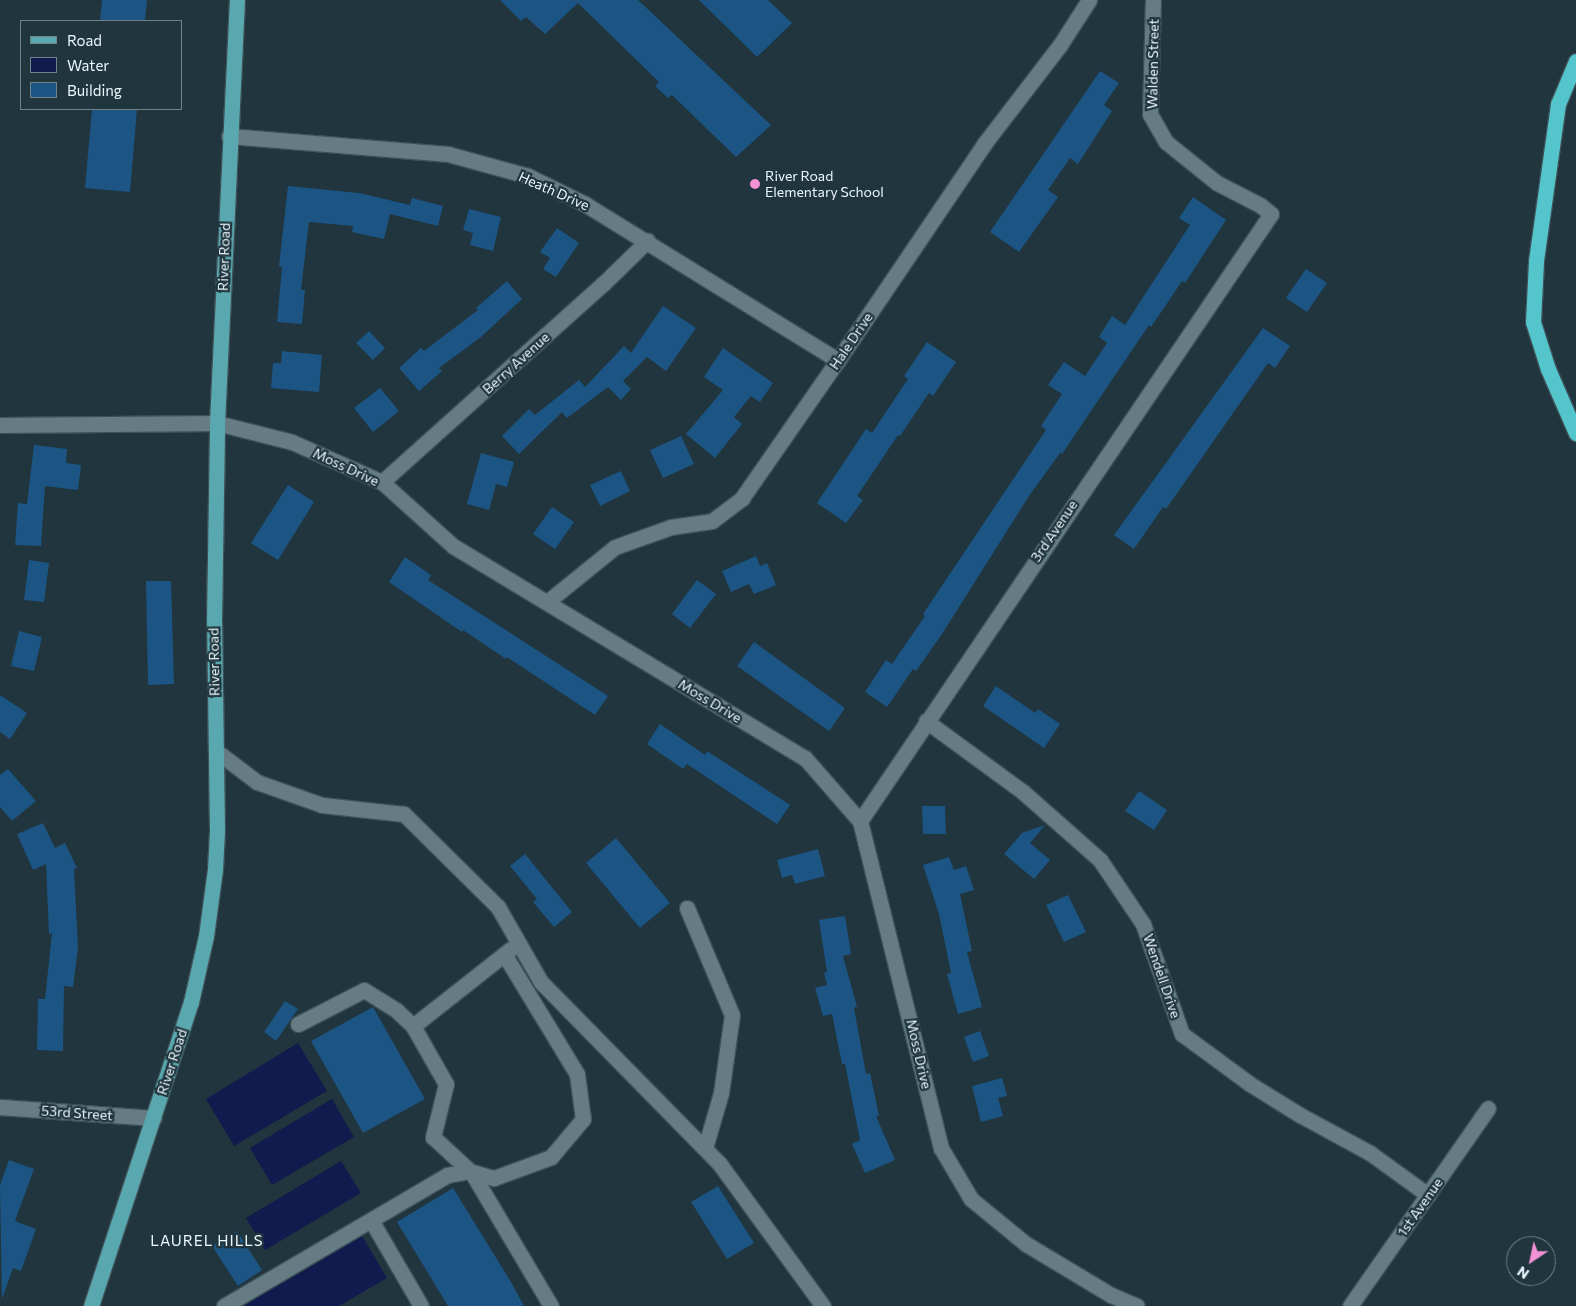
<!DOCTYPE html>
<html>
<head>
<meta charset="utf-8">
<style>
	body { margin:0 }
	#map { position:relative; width:1576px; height:1306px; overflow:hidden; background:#20353d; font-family:Commissioner,sans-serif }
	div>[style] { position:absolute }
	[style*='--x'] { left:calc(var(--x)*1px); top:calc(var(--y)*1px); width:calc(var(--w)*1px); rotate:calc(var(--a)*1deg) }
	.water>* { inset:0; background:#111b4e }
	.building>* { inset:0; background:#1c5583 }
	.roads { filter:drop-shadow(1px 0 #3e5158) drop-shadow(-1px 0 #3e5158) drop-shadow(0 1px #3e5158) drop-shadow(0 -1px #3e5158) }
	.minor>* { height:15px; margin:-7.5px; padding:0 7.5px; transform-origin:7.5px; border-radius:7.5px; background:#657c85 }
	.major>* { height:15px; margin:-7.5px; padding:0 7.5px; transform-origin:7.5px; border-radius:7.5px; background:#5aa8af }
	.highway>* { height:15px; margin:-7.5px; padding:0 7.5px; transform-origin:7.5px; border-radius:7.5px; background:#53c5cb }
	.dots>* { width:14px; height:14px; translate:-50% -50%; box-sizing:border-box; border:2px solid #20353d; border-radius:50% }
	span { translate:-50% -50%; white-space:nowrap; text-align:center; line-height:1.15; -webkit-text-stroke:4.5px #20353d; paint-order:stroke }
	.street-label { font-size:14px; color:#eaf7fc }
	.poi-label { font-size:14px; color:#eaf7fc }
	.left { translate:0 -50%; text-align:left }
	.neighbourhood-label { font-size:15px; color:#eaf7fc; letter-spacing:1px }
	.legend { position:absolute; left:20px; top:20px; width:162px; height:90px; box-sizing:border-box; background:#20353d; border:1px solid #718389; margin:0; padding:6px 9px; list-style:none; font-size:15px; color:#eaf7fc }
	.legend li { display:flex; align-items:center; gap:10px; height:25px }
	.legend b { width:25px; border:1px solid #718389 }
	.north { position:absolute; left:1506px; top:1236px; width:50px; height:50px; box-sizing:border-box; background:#20353d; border:1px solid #718389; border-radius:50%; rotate:214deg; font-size:14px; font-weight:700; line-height:20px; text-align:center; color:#eaf7fc }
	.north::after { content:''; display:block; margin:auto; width:18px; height:22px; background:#f391d5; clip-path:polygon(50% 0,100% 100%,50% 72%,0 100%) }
</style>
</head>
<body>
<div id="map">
	<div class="water">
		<i style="clip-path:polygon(298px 1043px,327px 1091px,234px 1146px,206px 1099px)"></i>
		<i style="clip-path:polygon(332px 1099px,354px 1137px,272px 1185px,250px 1148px)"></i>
		<i style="clip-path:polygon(341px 1161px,361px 1193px,265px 1250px,246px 1218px)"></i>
		<i style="clip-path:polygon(362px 1236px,387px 1278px,339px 1306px,243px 1306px)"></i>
	</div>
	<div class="building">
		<i style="clip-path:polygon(102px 0,147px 0,145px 21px,100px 21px)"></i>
		<i style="clip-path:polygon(500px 0,638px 0,771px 125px,736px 157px,672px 95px,668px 98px,655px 86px,659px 82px,578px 3px,545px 34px,526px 17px,521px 21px)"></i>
		<i style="clip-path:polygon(699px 0,768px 0,792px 23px,757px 57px)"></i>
		<i style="clip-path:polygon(1100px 71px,1119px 83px,1104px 105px,1112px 111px,1078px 164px,1070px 158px,1048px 190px,1058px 197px,1019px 252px,990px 232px)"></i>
		<i style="clip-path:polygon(92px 109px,137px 109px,130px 192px,85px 188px)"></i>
		<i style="clip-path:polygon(288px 186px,359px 193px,410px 205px,412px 198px,443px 206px,438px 226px,390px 214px,384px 239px,352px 232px,353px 226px,309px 222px,301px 290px,305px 290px,302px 324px,277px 322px,282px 267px,279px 266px)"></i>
		<i style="clip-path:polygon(1193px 197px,1226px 220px,1185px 283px,1182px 281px,1151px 327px,1149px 325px,1062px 454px,1060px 453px,1029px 496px,942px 634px,916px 671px,913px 669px,887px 707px,865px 692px,886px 660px,892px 664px,925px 616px,923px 614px,1046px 430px,1041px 426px,1062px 394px,1048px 385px,1064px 362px,1085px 376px,1107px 343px,1099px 337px,1112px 316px,1125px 325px,1190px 225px,1179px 218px)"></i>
		<i style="clip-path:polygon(469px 209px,501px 217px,493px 251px,470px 245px,473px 233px,463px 230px)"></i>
		<i style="clip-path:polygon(557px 228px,579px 243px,556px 277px,543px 269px,550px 258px,540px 252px)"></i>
		<i style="clip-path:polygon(1306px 269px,1327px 283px,1307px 312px,1286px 298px)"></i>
		<i style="clip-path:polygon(507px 281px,522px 299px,481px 337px,439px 368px,442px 371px,419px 391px,399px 368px,421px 348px,424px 351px,478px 310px,476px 308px)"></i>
		<i style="clip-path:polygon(663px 306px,696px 328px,666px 371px,647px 357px,623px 381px,631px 389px,621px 400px,608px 387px,567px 418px,562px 412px,519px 454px,502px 436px,529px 409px,535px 415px,579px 380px,585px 387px,624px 346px,631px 353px)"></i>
		<i style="clip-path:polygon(1263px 328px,1290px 346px,1275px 368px,1268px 363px,1166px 509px,1163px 507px,1134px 549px,1114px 535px)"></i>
		<i style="clip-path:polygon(369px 331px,385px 348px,373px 360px,356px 343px)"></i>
		<i style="clip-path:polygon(927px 342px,956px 362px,933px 396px,929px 393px,900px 436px,898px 435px,857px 496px,863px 500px,846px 523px,817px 503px,866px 429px,872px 433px,908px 379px,904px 376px)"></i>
		<i style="clip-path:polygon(723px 348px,773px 383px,760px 402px,751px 396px,734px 417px,742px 424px,715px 458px,686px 434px,723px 390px,704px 377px)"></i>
		<i style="clip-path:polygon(282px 351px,322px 355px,319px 392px,271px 388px,273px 363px,281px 363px)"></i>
		<i style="clip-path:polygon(380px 388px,399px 411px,373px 432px,354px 408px)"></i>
		<i style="clip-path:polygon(681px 436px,694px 464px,663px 478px,650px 450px)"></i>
		<i style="clip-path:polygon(34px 445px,67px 449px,66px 463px,81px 465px,78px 490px,45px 486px,41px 546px,15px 545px,18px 503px,27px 504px)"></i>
		<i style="clip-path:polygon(481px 453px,514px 462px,507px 487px,496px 484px,489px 510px,467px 504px)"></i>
		<i style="clip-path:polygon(621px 471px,630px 491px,600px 506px,590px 485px)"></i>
		<i style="clip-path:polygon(288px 485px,314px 502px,278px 560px,251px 543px)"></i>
		<i style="clip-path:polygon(552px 507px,574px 522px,555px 549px,533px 534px)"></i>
		<i style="clip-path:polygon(756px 556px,760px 566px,767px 563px,776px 585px,754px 594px,749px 584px,731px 592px,722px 571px)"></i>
		<i style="clip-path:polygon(405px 557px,431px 575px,428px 580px,608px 696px,595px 715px,507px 657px,506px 659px,463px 630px,462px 632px,389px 582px)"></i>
		<i style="clip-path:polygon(29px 560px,49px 563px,44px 602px,24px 600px)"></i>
		<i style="clip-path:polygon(697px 580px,716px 594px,690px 628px,672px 614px)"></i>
		<i style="clip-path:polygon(146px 581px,171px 581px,174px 684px,148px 685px)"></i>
		<i style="clip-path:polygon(19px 631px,42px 637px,34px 671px,11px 666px)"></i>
		<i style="clip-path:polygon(754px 642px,845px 708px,829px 731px,737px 666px)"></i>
		<i style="clip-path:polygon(996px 686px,1035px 713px,1038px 709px,1060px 724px,1044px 748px,983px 706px)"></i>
		<i style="clip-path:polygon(0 695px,27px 713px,10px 739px,0 732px)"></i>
		<i style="clip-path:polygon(660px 724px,705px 755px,707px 751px,790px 805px,777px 824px,687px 764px,683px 769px,647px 744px)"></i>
		<i style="clip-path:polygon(8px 769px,36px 801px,12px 821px,0 807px,0 775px)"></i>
		<i style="clip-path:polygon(1139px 791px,1167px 810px,1154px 830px,1125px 811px)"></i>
		<i style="clip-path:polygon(922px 806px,945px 806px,946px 834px,923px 834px)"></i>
		<i style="clip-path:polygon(43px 823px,55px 848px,65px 843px,77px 868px,74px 869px,78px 948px,73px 987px,64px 986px,63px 1051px,37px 1050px,38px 999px,45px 999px,52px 933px,49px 934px,46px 864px,33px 870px,17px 834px)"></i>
		<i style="clip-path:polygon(1045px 825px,1030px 843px,1050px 860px,1034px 879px,1004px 854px,1022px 833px)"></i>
		<i style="clip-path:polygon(616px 838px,670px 903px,640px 928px,586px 863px)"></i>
		<i style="clip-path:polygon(818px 849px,825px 876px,795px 884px,792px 875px,782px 878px,777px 860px)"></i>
		<i style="clip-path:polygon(525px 854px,572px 912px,554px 927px,533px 902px,537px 899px,510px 866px)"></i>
		<i style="clip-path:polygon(949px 857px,954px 870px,966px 866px,974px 890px,960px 894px,972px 951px,967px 952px,982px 1007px,958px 1014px,947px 974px,951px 973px,939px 914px,923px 865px)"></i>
		<i style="clip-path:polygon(1068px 895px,1086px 932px,1064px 942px,1046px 905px)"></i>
		<i style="clip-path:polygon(845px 916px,851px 954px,843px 956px,857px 1007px,854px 1008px,866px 1074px,870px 1073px,879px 1116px,876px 1116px,895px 1160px,865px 1173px,852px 1144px,860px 1140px,845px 1064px,842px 1064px,832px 1014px,823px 1016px,815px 988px,827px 985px,824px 973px,827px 972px,819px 920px)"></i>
		<i style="clip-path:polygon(285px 1001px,298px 1009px,276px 1041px,264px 1032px)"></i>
		<i style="clip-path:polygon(373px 1007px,425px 1099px,363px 1133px,311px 1041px)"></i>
		<i style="clip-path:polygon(980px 1031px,989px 1056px,973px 1062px,964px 1037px)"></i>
		<i style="clip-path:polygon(1002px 1078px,1007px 1096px,998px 1098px,1003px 1116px,981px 1122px,972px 1086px)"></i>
		<i style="clip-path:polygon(9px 1160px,34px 1169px,15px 1221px,36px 1229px,21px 1271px,13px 1268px,2px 1299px,0 1185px)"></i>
		<i style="clip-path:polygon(718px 1186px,754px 1243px,727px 1259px,691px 1202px)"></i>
		<i style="clip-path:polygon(453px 1188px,511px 1282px,524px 1306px,448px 1306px,397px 1222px)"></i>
		<i style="clip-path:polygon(237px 1231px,262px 1270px,238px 1286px,212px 1246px)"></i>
	</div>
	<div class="roads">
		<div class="minor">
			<i style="--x:229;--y:136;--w:220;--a:4.7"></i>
			<i style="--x:448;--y:154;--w:83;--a:15.4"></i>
			<i style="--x:528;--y:176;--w:64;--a:26.2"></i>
			<i style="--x:585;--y:204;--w:297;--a:31.7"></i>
			<i style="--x:0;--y:425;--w:217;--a:-0.5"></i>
			<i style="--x:217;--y:423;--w:77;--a:14.2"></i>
			<i style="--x:292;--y:442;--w:98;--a:24"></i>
			<i style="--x:382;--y:482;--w:96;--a:42"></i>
			<i style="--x:453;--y:546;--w:411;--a:31.1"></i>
			<i style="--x:805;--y:758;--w:84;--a:48.9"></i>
			<i style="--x:860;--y:821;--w:337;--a:76.1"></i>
			<i style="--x:941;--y:1148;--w:59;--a:59.5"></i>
			<i style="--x:971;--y:1199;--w:71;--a:39.3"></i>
			<i style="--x:1026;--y:1244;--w:99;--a:31"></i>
			<i style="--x:1111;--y:1295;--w:28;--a:23"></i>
			<i style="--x:382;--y:482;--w:297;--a:-41.9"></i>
			<i style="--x:603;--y:284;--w:62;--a:-44.3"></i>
			<i style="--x:547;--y:602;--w:87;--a:-39"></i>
			<i style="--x:615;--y:547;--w:59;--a:-19.7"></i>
			<i style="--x:671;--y:527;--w:41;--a:-8.3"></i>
			<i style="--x:712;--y:521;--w:38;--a:-37"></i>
			<i style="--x:742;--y:498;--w:168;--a:-55.2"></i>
			<i style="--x:838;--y:360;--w:261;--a:-55.9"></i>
			<i style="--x:984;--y:144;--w:125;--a:-52.5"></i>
			<i style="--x:1060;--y:45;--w:54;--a:-57.2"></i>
			<i style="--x:926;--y:721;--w:120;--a:36.2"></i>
			<i style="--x:1023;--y:792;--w:103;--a:41.4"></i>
			<i style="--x:1100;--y:860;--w:77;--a:56.1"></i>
			<i style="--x:1143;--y:924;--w:117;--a:70.5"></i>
			<i style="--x:1182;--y:1034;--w:84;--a:36.3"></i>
			<i style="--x:1250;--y:1084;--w:59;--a:31.8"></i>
			<i style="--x:1300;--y:1115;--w:80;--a:28.5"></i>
			<i style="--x:1370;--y:1153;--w:72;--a:35.9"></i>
			<i style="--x:216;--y:751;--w:51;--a:37.1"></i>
			<i style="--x:257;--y:782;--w:69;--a:19.5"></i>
			<i style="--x:322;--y:805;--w:82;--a:6.3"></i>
			<i style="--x:404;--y:814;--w:132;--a:44.7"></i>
			<i style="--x:498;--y:907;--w:86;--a:60.2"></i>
			<i style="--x:541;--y:982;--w:254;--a:45.5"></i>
			<i style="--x:719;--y:1163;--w:177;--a:54"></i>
			<i style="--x:860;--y:821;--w:733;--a:-55.9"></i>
			<i style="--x:1271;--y:214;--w:14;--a:-141"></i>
			<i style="--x:1260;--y:205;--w:48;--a:-152.9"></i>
			<i style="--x:1217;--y:183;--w:65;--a:-141.2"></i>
			<i style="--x:1166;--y:142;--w:32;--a:-120"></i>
			<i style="--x:1150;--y:114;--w:114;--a:-88.5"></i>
			<i style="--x:687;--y:908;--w:116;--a:67.2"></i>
			<i style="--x:732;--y:1015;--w:79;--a:98"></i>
			<i style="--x:721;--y:1093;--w:57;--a:106.2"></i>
			<i style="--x:298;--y:1024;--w:74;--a:-27.3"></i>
			<i style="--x:364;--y:990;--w:39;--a:32"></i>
			<i style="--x:397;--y:1011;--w:22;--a:43"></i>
			<i style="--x:413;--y:1026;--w:67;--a:60.4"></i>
			<i style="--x:446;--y:1084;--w:55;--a:103.8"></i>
			<i style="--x:433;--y:1137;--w:53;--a:42.7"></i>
			<i style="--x:472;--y:1173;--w:155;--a:59.3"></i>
			<i style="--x:413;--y:1026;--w:125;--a:-38.2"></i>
			<i style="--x:0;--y:1107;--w:154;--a:4.1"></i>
			<i style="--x:371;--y:1220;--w:99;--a:59.8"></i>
			<i style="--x:224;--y:1306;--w:259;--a:-30.4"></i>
			<i style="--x:447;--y:1175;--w:22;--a:-10"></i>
			<i style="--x:469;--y:1171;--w:26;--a:16"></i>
			<i style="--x:494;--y:1178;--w:61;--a:-20.2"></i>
			<i style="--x:551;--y:1157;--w:50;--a:-49.9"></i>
			<i style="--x:583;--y:1119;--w:45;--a:-97.6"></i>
			<i style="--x:577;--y:1074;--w:140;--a:-121.3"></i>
			<i style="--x:1350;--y:1306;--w:241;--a:-55.1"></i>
		</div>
		<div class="major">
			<i style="--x:91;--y:1306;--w:320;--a:-71.8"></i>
			<i style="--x:191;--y:1002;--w:68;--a:-77.2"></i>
			<i style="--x:206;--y:936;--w:68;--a:-82.3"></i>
			<i style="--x:215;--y:869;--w:39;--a:-87"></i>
			<i style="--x:217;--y:830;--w:209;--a:-90.8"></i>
			<i style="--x:214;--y:621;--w:198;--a:-89.1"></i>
			<i style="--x:217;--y:423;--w:423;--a:-87.3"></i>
		</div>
		<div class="highway">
			<i style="--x:1576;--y:61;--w:47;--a:112.7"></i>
			<i style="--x:1558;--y:104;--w:159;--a:98"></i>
			<i style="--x:1536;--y:261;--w:61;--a:92.8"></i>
			<i style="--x:1533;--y:322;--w:49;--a:72.3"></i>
			<i style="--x:1548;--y:369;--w:70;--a:66.4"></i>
		</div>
	</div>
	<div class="dots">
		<i style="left:755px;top:184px;background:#f391d5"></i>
	</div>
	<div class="street-label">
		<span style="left:1153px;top:64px;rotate:-89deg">Walden Street</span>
		<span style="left:554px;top:191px;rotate:24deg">Heath Drive</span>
		<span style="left:224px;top:257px;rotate:-88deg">River Road</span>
		<span style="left:851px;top:341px;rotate:-56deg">Hale Drive</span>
		<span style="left:516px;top:363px;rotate:-42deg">Berry Avenue</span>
		<span style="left:346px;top:467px;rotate:25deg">Moss Drive</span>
		<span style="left:1054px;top:531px;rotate:-56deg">3rd Avenue</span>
		<span style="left:214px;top:662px;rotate:-91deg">River Road</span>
		<span style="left:710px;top:701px;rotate:31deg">Moss Drive</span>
		<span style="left:1162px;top:976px;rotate:71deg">Wendell Drive</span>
		<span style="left:919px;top:1054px;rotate:77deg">Moss Drive</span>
		<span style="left:172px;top:1062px;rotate:-72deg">River Road</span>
		<span style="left:77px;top:1113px;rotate:4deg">53rd Street</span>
		<span style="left:1420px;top:1207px;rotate:-55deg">1st Avenue</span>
	</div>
	<div class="poi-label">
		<span class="left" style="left:765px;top:184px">River Road<br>Elementary School</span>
	</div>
	<div class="neighbourhood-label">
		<span style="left:207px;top:1241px">LAUREL HILLS</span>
	</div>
	<ul class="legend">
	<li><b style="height:6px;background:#5aa8af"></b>Road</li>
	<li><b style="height:14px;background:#111b4e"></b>Water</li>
	<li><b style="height:14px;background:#1c5583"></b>Building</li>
	</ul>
	<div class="north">N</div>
</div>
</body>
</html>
